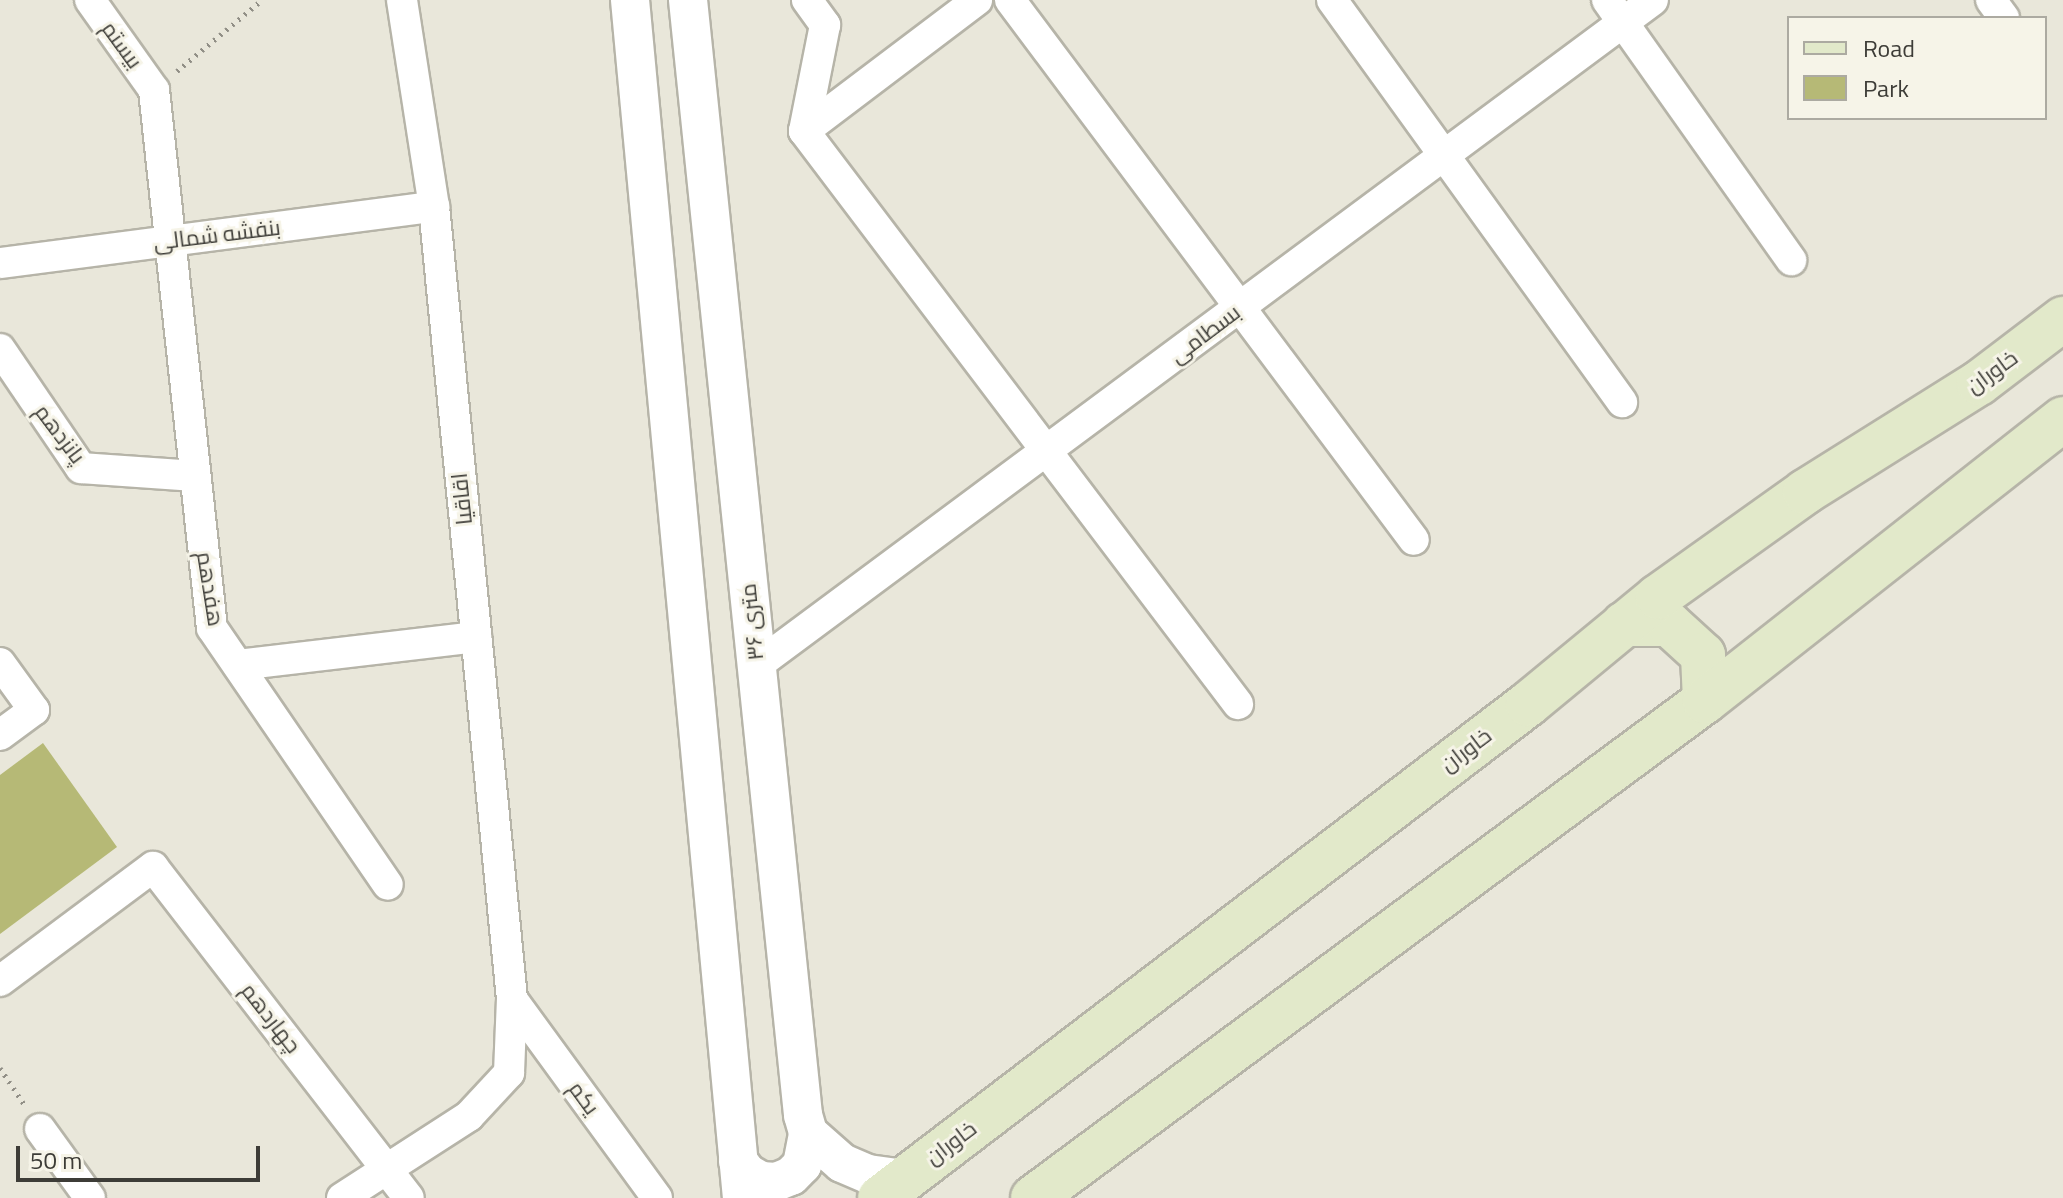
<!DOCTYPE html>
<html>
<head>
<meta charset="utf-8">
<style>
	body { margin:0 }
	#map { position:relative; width:2063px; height:1198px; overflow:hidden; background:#e9e7da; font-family:"Titillium Web",Cairo,sans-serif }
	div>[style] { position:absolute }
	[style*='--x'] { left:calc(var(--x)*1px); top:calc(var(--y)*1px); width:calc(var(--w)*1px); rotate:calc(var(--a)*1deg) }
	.green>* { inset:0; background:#b6b976 }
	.path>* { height:5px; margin-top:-2.5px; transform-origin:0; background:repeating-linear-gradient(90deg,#918f86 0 2px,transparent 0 8px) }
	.roads { filter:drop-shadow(2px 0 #b6b4a8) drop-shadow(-2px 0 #b6b4a8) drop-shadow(0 2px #b6b4a8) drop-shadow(0 -2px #b6b4a8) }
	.minor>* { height:30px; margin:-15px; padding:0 15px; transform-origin:15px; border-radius:15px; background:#fff }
	.tertiary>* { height:38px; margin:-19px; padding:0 19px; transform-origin:19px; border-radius:19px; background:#fff }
	.secondary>* { height:44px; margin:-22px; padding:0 22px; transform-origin:22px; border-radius:22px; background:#e2e9ca }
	span { translate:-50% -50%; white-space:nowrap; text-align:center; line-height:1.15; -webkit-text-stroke:6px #f6f4e8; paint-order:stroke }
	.street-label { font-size:22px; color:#3d3c37 }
	.legend { position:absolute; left:1787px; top:16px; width:260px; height:104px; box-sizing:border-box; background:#f6f4e8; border:2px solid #acaaa1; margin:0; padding:10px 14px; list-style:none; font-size:24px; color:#3d3c37 }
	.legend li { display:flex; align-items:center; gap:16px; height:40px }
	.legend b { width:40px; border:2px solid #acaaa1 }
	.scale { position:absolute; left:16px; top:1146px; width:244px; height:36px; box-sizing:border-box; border:4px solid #3d3c37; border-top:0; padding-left:10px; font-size:24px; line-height:28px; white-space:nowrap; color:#3d3c37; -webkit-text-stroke:6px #f6f4e8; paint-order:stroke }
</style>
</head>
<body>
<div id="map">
	<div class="green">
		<i style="clip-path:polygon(43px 743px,117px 847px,0 934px,0 775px)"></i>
	</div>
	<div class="path">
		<i style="--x:177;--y:71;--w:111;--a:-39.9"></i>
		<i style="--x:0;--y:1068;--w:43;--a:56.3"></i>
	</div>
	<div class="roads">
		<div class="minor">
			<i style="--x:90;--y:0;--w:110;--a:54.6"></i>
			<i style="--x:154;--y:90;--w:541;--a:83.85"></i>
			<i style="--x:212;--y:628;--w:311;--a:55.6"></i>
			<i style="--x:807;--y:0;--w:31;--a:54"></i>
			<i style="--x:825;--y:25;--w:108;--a:101.2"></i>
			<i style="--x:804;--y:131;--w:719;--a:52.86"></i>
			<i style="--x:1010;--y:0;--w:674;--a:53.2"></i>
			<i style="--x:1332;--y:0;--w:496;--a:54.2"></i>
			<i style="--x:1607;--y:0;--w:319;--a:54.7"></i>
			<i style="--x:1991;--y:0;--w:22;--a:54"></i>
			<i style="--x:804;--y:131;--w:217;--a:-37.1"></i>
			<i style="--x:0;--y:263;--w:438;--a:-7.4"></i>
			<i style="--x:0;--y:349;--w:144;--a:55.8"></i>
			<i style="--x:81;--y:468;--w:114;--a:4"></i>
			<i style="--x:0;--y:663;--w:58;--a:54.1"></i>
			<i style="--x:34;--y:710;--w:42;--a:143.7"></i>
			<i style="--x:238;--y:665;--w:240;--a:-6.7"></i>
			<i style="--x:756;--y:666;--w:1117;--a:-36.59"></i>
			<i style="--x:0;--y:981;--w:191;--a:-36.7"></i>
			<i style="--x:153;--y:867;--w:418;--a:52.3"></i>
			<i style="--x:512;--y:999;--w:246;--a:53.9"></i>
			<i style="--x:40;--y:1129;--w:85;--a:54.1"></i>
			<i style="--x:342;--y:1198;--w:151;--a:-32.8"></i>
			<i style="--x:469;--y:1116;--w:59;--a:-47.1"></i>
			<i style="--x:509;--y:1073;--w:74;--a:-87.7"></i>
			<i style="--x:512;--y:999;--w:796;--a:-95.62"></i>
			<i style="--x:434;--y:207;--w:209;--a:-98.8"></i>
		</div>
		<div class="tertiary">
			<i style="--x:630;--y:0;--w:1203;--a:84.66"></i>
			<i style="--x:688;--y:0;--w:1121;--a:84.11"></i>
			<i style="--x:803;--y:1115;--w:19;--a:74"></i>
			<i style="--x:808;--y:1133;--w:45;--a:41.4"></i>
			<i style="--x:842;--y:1163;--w:28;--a:23"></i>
			<i style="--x:868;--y:1174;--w:35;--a:8"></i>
			<i style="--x:738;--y:1161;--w:15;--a:53"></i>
			<i style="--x:747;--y:1173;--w:16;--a:30"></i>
			<i style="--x:761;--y:1181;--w:15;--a:4"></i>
			<i style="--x:776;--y:1182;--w:16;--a:-22"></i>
			<i style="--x:791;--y:1176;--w:16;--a:-45"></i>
			<i style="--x:802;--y:1165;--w:33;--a:-79"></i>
		</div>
		<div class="secondary">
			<i style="--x:1624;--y:624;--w:45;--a:0"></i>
			<i style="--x:1669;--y:624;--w:46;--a:42.4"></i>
			<i style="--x:1703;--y:655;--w:46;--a:87.5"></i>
			<i style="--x:880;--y:1198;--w:815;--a:-37.32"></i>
			<i style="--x:1528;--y:704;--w:168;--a:-39.5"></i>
			<i style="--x:1658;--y:597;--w:181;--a:-35.5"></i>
			<i style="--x:1805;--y:492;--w:205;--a:-32.1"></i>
			<i style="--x:1979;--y:383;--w:106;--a:-37.3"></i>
			<i style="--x:1033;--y:1198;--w:836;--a:-36.49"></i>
			<i style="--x:1705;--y:701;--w:456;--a:-38.2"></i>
		</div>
	</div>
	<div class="street-label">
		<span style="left:122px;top:45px;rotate:54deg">بیستم</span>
		<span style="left:217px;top:235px;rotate:-7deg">بنفشه شمالی</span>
		<span style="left:1205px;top:334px;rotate:-37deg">بسطامی</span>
		<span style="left:1992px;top:372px;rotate:-36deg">خاوران</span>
		<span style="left:60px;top:434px;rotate:53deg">پانزدهم</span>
		<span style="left:462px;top:499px;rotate:-96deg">اقاقیا</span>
		<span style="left:210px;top:589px;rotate:81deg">هفدهم</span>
		<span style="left:752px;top:622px;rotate:-96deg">۳۶ متری</span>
		<span style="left:1466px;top:750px;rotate:-37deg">خاوران</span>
		<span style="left:271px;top:1018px;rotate:52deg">چهاردهم</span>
		<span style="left:584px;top:1098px;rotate:54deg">یکم</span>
		<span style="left:951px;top:1143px;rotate:-37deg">خاوران</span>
	</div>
	<ul class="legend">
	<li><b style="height:10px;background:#e2e9ca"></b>Road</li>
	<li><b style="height:22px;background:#b6b976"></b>Park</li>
	</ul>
	<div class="scale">50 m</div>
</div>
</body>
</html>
